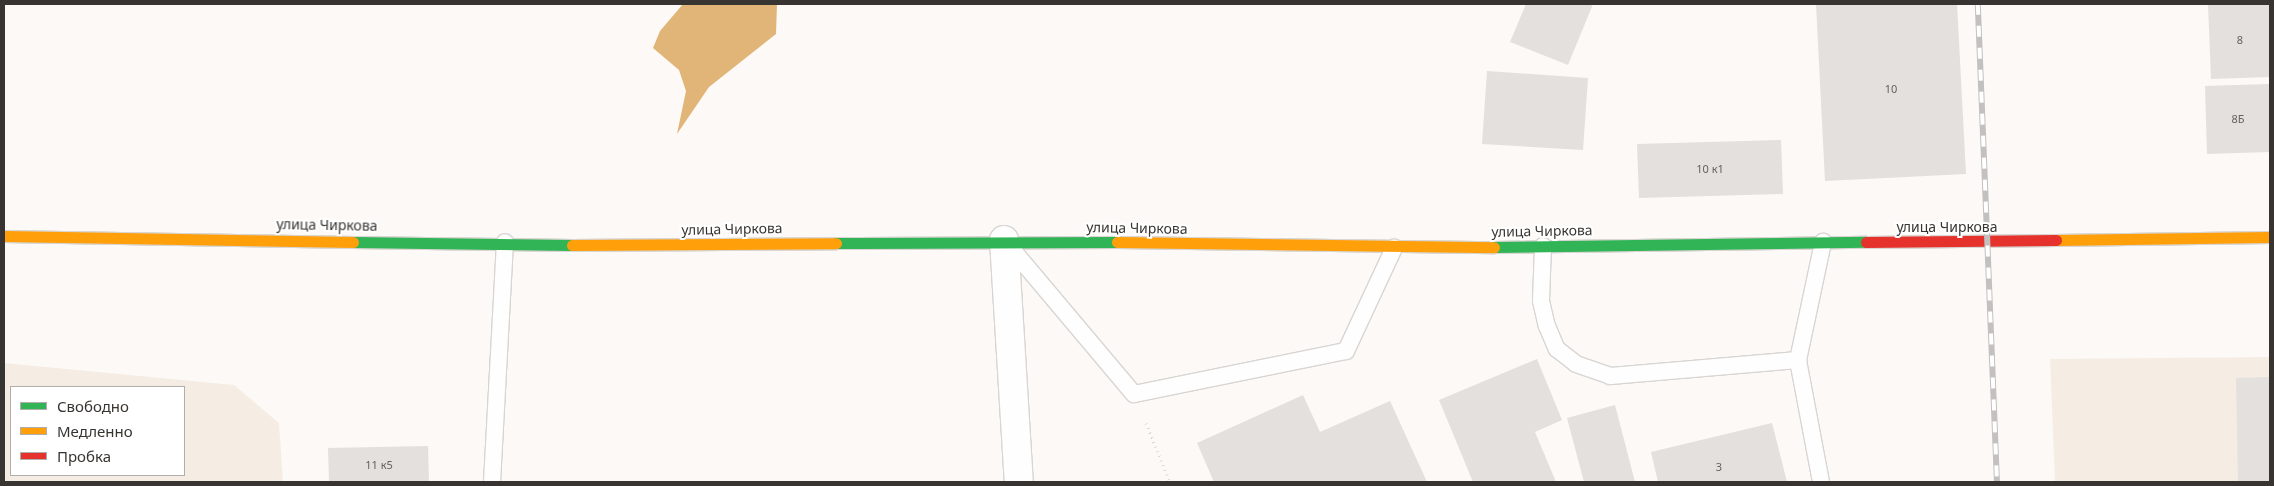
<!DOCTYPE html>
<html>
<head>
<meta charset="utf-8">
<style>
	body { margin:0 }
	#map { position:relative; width:2274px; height:486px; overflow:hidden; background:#fcf9f6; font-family:"Noto Sans",sans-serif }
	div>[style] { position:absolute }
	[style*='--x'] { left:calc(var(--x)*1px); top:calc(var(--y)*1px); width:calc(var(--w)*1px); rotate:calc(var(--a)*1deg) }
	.built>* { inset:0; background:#f5ede4 }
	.water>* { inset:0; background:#e1b577 }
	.building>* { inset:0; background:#e3e0dd }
	.path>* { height:3px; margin-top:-1.5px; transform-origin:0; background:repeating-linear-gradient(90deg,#dadad8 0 1px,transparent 0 5px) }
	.roads { filter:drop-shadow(1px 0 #d8d5d2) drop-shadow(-1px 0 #d8d5d2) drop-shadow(0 1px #d8d5d2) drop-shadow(0 -1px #d8d5d2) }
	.lane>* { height:16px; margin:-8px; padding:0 8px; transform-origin:8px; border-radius:8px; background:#fffefe }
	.street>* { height:28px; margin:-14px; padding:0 14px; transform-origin:14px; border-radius:14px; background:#fffefe }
	.fast>* { height:11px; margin:-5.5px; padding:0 5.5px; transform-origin:5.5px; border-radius:5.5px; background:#30b455 }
	.slow>* { height:11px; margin:-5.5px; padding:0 5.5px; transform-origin:5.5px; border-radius:5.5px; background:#ff9f0a }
	.jam>* { height:11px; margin:-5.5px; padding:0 5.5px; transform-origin:5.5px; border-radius:5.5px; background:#e5322d }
	.rail>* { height:5.5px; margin-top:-2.75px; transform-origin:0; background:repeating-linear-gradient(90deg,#fff 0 11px,#c2c1c0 0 22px); box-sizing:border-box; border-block:1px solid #c2c1c0 }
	span { translate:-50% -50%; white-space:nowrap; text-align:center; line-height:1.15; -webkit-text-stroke:4px #fff; paint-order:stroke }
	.number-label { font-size:11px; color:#64615e }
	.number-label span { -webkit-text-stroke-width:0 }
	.street-label { font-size:14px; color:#373431 }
	.frame { position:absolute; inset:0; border:5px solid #373431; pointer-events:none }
	.legend { position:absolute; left:10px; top:386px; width:175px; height:90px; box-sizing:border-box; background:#fff; border:1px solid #afaead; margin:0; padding:6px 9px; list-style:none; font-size:15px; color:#373431 }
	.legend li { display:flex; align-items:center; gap:10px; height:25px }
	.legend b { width:25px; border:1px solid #afaead }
</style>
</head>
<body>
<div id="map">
	<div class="built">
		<i style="clip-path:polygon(2270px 357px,2270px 482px,2055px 482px,2050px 359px)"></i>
		<i style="clip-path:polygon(evenodd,4px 363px,234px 385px,279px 423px,283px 482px,4px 482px,4px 363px,11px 387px,184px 387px,184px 475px,11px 475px,11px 387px)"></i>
	</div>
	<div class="water">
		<i style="clip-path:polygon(683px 4px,777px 4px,776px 34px,709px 87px,677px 134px,686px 91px,679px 70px,653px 48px,660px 31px)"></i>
	</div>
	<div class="building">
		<i style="clip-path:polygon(1526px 4px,1593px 4px,1568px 65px,1510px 42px)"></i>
		<i style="clip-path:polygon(1816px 4px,1957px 4px,1966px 174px,1825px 181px)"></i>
		<i style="clip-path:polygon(2208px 4px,2270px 4px,2270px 77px,2211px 79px)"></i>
		<i style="clip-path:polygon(1487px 71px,1588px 78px,1583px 150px,1482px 144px)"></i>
		<i style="clip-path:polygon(2270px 84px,2270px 152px,2207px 154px,2205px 86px)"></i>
		<i style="clip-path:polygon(1781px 140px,1783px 194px,1639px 198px,1637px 144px)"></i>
		<i style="clip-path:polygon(1537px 359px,1562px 420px,1535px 432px,1556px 482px,1473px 482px,1439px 400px)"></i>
		<i style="clip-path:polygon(2270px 377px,2270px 482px,2238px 482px,2236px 378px)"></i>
		<i style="clip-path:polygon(1303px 395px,1320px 432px,1390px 401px,1427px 482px,1214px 482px,1197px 443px)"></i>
		<i style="clip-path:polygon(1615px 405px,1635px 482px,1584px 482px,1567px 418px)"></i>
		<i style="clip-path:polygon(1772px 423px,1787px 482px,1658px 482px,1651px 452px)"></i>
		<i style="clip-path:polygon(428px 446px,429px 482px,329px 482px,328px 448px)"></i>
	</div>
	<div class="path">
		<i style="--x:1146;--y:423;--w:64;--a:67.9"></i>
	</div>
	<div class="roads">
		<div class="lane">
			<i style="--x:1005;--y:241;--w:200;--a:49.9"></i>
			<i style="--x:1134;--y:394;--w:216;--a:-11.5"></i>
			<i style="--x:1346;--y:351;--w:114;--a:-65"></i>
			<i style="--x:1543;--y:246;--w:55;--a:92.1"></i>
			<i style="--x:1541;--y:301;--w:26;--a:77"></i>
			<i style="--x:1547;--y:326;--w:25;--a:67"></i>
			<i style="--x:1557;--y:349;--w:24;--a:38"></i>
			<i style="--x:1576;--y:364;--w:36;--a:19"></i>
			<i style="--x:1610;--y:376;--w:189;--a:-4.9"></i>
			<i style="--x:492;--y:482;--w:240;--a:-86.9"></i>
			<i style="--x:1821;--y:482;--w:124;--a:-100.7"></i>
			<i style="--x:1798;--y:360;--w:121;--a:-78"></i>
		</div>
		<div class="street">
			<i style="--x:1004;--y:240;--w:242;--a:86.5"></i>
		</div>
		<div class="fast">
			<i style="--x:353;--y:242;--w:219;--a:0.8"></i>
			<i style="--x:836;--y:243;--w:281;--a:-0.2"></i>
			<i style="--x:1494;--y:247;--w:372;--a:-0.8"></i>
		</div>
		<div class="slow">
			<i style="--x:4;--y:236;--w:349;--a:1"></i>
			<i style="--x:2056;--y:240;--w:214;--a:-0.8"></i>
			<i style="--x:1117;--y:242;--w:377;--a:0.8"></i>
			<i style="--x:572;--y:245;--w:264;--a:-0.4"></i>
		</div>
		<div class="jam">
			<i style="--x:1866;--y:242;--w:190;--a:-0.6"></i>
		</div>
	</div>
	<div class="rail">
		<i style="--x:1978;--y:4;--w:478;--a:87.7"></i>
	</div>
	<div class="number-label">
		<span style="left:2240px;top:40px">8</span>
		<span style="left:1891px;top:89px">10</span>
		<span style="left:2238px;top:119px">8Б</span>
		<span style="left:1710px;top:169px">10 к1</span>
		<span style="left:379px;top:465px">11 к5</span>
		<span style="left:1719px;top:467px">3</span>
	</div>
	<div class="street-label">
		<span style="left:327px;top:225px;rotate:1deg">улица Чиркова</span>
		<span style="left:1947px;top:227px">улица Чиркова</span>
		<span style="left:1137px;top:228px;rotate:1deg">улица Чиркова</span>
		<span style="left:732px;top:229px;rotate:-1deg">улица Чиркова</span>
		<span style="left:1542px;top:231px;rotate:-1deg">улица Чиркова</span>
	</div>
	<div class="frame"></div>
	<ul class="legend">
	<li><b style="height:6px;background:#30b455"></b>Свободно</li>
	<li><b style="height:6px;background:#ff9f0a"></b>Медленно</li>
	<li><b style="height:6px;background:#e5322d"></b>Пробка</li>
	</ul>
</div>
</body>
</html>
